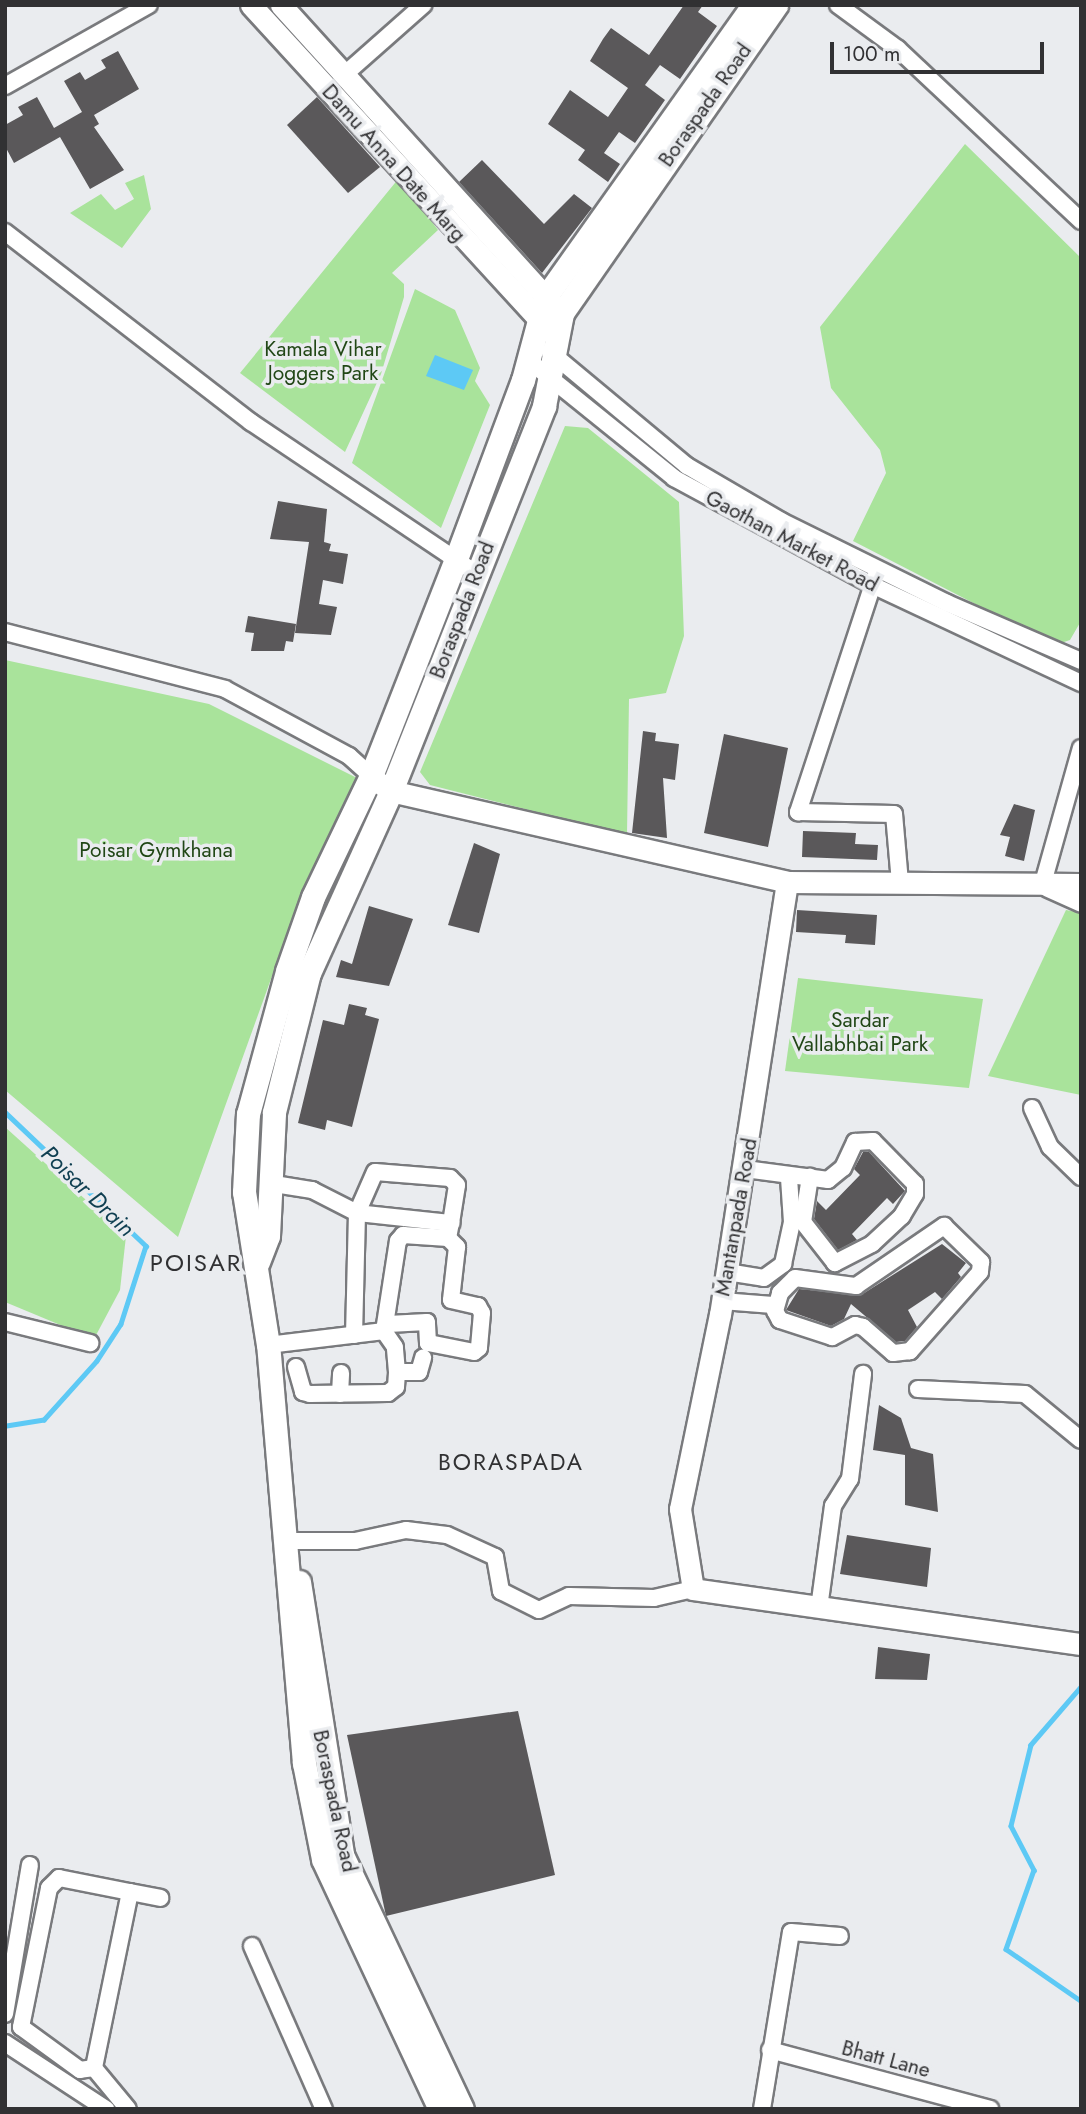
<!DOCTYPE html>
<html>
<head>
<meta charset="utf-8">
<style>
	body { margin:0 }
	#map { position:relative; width:1086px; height:2114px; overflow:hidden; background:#eaecef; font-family:Jost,sans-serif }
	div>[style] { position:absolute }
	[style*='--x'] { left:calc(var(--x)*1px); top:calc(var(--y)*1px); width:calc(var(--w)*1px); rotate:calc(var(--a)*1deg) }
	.green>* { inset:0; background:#a9e39b }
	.water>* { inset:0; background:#5dc9f5 }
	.stream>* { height:4.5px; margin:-2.25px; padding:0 2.25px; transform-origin:2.25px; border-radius:2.25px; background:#5dc9f5 }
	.building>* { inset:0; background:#5a585a }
	.roads { filter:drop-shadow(2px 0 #797a7d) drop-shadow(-2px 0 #797a7d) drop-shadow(0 2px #797a7d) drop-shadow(0 -2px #797a7d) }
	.minor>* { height:16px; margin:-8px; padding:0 8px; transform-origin:8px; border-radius:8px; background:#fff }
	.tertiary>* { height:21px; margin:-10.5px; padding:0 10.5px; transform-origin:10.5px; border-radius:10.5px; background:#fff }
	.secondary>* { height:23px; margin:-11.5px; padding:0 11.5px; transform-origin:11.5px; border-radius:11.5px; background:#fff }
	span { translate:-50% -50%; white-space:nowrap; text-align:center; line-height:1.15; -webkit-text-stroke:7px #eaecef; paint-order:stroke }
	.street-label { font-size:21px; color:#313133 }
	.park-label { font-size:21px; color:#214716 }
	.water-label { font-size:23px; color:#0f3f51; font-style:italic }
	.neighbourhood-label { font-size:23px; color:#313133; letter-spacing:2px }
	.quarter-label { font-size:24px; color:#313133; letter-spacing:2px }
	.frame { position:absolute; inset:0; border:7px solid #313133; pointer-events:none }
	.scale { position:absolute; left:830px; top:42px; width:214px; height:32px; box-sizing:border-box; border:4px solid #313133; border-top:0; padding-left:9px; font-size:21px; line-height:24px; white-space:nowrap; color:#313133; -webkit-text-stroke:5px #eaecef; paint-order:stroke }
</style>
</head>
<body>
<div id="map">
	<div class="green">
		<i style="clip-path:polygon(965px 144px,1081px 258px,1081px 621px,1070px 640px,1055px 645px,853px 541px,886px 473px,880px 450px,831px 388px,820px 327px)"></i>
		<i style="clip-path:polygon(144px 175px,151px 209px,122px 248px,70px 213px,101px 194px,115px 210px,134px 199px,125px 183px)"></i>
		<i style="clip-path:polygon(399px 178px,438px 230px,392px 273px,404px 284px,404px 297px,381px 374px,345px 452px,240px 373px)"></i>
		<i style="clip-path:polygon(415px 289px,455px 310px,480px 368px,475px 381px,490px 405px,441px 528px,352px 463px)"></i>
		<i style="clip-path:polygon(565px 426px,588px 428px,679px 502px,684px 636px,666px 693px,629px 699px,627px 835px,430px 785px,420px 772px)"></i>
		<i style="clip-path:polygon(5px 660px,209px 704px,359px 779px,307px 879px,178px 1237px,5px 1090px)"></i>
		<i style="clip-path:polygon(1066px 910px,1081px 913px,1081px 1095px,988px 1076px)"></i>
		<i style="clip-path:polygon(798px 978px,983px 999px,969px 1088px,785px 1071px)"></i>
		<i style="clip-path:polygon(5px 1127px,126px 1236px,120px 1290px,94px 1339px,5px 1302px)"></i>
	</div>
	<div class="water">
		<i style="clip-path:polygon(435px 355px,473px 370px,464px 390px,426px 376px)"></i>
	</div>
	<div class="stream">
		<i style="--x:5;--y:1112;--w:195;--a:43.5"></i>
		<i style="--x:146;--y:1246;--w:82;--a:107.8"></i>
		<i style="--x:121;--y:1324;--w:44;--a:123"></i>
		<i style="--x:97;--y:1361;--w:79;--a:131.9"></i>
		<i style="--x:44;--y:1420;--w:39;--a:171"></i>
		<i style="--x:1081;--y:1687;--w:77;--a:130.8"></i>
		<i style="--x:1031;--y:1745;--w:83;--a:103.9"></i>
		<i style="--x:1011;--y:1826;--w:50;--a:62.4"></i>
		<i style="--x:1034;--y:1870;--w:84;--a:109.5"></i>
		<i style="--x:1006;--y:1949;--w:91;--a:34.7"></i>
	</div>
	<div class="building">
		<i style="clip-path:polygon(684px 5px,703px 5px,698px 12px,717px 26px,680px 79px,660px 65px,645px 85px,665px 100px,635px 143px,619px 132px,604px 153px,620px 164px,608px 182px,578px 160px,585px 150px,548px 124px,570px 90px,608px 117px,628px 88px,590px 61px,603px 39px,611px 28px,649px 55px)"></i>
		<i style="clip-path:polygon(118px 51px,139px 89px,94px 115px,99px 124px,94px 127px,124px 170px,90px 189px,60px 137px,14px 163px,5px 146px,5px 125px,23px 115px,18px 107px,37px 97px,54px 128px,82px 112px,64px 81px,80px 72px,85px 80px,106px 68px,101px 60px)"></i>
		<i style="clip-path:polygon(317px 97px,380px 167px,348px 193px,287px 125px)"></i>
		<i style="clip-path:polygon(482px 160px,544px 224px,574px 194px,592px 208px,542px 273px,459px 182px)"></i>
		<i style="clip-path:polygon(278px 501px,327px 509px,324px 542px,331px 544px,329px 551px,348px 554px,343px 584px,323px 580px,319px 604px,337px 607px,331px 635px,295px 633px,309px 542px,270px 539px)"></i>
		<i style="clip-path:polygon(248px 616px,296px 624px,293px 642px,286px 641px,284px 651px,251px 651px,254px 633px,245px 632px)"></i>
		<i style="clip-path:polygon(643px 731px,656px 733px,655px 741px,679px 744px,675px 780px,663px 778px,667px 838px,632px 833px)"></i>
		<i style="clip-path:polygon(724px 734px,788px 748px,768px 847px,704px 833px)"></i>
		<i style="clip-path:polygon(1014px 804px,1035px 810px,1024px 861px,1005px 856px,1010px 837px,1000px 835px)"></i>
		<i style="clip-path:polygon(803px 831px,856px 833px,855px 844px,878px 845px,877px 860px,802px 857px)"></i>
		<i style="clip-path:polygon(474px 843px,500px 854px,479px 933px,448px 925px)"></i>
		<i style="clip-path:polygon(369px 906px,413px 919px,389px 986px,336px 977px,341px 960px,352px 964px)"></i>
		<i style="clip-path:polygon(797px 910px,877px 915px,875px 945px,845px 943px,846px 935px,796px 932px)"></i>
		<i style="clip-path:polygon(349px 1004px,367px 1008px,365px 1015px,379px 1019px,352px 1127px,327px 1120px,325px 1130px,298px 1123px,323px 1020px,344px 1025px)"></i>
		<i style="clip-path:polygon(863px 1152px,869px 1152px,905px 1191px,893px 1204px,887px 1198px,852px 1234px,857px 1240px,838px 1250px,814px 1219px,817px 1201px,826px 1210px,860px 1175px,854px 1169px)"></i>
		<i style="clip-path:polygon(942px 1244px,966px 1263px,958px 1273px,961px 1277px,942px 1299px,935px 1292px,908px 1310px,917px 1327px,905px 1341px,896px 1342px,851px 1304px,844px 1319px,831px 1326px,786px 1310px,799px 1289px,861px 1295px)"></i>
		<i style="clip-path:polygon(879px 1405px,901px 1418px,911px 1448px,933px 1454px,938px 1512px,905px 1505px,905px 1455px,873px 1450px)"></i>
		<i style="clip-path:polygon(847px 1535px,931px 1548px,927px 1587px,840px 1574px)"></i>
		<i style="clip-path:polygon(878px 1647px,930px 1654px,927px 1680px,875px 1679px)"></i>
		<i style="clip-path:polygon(518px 1711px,555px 1875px,386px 1916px,347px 1735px)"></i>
	</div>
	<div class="roads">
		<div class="minor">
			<i style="--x:838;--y:5;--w:74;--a:36.3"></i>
			<i style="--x:898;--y:49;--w:251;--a:43.2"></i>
			<i style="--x:344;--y:75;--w:106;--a:-41.5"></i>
			<i style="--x:5;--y:86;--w:165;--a:-29.4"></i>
			<i style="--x:5;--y:232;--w:311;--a:37.7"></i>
			<i style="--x:251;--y:422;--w:272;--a:33.9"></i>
			<i style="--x:549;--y:351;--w:180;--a:39.8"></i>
			<i style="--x:687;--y:466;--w:109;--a:30.3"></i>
			<i style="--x:781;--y:521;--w:185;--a:26.3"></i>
			<i style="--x:947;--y:603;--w:146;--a:23.4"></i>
			<i style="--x:528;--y:360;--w:188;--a:38.9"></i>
			<i style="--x:674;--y:478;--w:225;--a:28.4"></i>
			<i style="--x:872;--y:585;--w:231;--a:25.1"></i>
			<i style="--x:876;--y:575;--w:250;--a:108.2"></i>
			<i style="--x:798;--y:812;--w:96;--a:1.2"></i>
			<i style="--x:894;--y:814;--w:69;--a:85"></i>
			<i style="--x:5;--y:632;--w:227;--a:14.5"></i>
			<i style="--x:225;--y:689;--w:141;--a:28.4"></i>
			<i style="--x:349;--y:756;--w:30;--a:42"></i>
			<i style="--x:1043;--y:883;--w:140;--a:-74.3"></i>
			<i style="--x:1032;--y:1108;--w:43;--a:65.2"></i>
			<i style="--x:1050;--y:1147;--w:43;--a:44.1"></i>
			<i style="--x:745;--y:1169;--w:84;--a:7.5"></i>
			<i style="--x:828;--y:1180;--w:19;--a:-39"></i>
			<i style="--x:843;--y:1168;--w:29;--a:-65"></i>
			<i style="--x:855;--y:1142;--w:18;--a:-3"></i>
			<i style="--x:873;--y:1141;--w:60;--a:45.7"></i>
			<i style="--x:915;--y:1184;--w:10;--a:90"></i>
			<i style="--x:915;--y:1194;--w:26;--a:121"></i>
			<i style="--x:902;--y:1216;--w:41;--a:137"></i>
			<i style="--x:872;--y:1244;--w:42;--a:152.8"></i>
			<i style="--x:835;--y:1263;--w:52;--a:-128"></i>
			<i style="--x:803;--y:1222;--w:46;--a:-81.2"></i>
			<i style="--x:268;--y:1183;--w:45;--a:9"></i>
			<i style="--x:312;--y:1190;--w:51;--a:27.1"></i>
			<i style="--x:357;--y:1213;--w:122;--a:91.4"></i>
			<i style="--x:944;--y:1226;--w:52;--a:44.2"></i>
			<i style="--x:981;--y:1262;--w:10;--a:96"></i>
			<i style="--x:980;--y:1272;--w:106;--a:131.5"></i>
			<i style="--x:910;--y:1351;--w:17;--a:173"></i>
			<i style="--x:893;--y:1353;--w:40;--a:-139"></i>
			<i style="--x:863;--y:1327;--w:8;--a:-166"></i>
			<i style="--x:855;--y:1325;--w:26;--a:152"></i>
			<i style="--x:832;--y:1337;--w:55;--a:-161.9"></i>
			<i style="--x:780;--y:1320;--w:10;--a:-119"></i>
			<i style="--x:775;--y:1311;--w:19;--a:-74"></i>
			<i style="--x:780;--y:1293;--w:21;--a:-45"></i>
			<i style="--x:795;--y:1278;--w:62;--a:7.5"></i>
			<i style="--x:856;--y:1286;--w:107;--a:-34.3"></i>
			<i style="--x:448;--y:1238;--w:15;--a:-79"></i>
			<i style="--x:451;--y:1223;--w:38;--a:-81"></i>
			<i style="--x:457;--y:1185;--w:10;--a:-135"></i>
			<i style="--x:450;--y:1178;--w:75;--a:-175.4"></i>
			<i style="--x:375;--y:1172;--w:45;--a:113.7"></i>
			<i style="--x:357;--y:1213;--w:95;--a:6.1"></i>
			<i style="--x:727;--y:1272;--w:37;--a:9"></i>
			<i style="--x:764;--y:1278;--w:24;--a:-36"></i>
			<i style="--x:783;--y:1264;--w:43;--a:-77.9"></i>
			<i style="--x:792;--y:1222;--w:44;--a:-93.9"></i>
			<i style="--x:722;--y:1301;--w:51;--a:4.5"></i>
			<i style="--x:5;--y:1322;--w:88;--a:13.9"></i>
			<i style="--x:268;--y:1345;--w:117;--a:-6.9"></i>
			<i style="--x:384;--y:1331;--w:91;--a:-81.2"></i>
			<i style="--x:398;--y:1241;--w:8;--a:-50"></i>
			<i style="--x:403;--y:1235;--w:45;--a:3.8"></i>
			<i style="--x:448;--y:1238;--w:13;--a:45"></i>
			<i style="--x:457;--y:1247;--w:53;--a:96.5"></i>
			<i style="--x:451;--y:1300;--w:28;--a:13"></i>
			<i style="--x:478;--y:1306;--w:8;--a:60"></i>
			<i style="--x:482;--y:1313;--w:35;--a:95"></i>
			<i style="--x:479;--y:1348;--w:6;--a:141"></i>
			<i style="--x:474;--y:1352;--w:47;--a:-168.9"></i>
			<i style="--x:428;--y:1343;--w:21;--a:-93"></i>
			<i style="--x:427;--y:1322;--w:39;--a:177"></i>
			<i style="--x:296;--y:1367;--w:26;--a:74"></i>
			<i style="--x:303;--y:1392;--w:7;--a:16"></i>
			<i style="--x:310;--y:1394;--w:78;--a:-0.7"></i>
			<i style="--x:388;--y:1393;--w:10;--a:-37"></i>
			<i style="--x:396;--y:1387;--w:15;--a:-86"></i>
			<i style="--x:397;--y:1372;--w:25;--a:-95"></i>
			<i style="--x:395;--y:1347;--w:19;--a:-125"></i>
			<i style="--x:397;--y:1372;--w:22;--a:0"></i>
			<i style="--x:419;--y:1372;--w:15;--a:-74"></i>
			<i style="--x:918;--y:1389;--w:107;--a:2.7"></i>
			<i style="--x:1025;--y:1394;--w:72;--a:39.4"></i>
			<i style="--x:340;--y:1394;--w:21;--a:-87"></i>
			<i style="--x:287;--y:1541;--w:68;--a:0"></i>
			<i style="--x:355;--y:1541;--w:52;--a:-12.2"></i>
			<i style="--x:406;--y:1530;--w:41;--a:7"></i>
			<i style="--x:447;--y:1535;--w:53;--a:24.6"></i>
			<i style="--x:495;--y:1557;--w:35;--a:80"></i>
			<i style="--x:501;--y:1591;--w:42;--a:26.6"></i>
			<i style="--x:539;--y:1610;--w:33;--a:-25"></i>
			<i style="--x:569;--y:1596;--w:85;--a:1.3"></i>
			<i style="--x:654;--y:1598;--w:40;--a:-13"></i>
			<i style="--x:819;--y:1608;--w:103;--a:-82.2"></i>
			<i style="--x:833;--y:1506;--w:32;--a:-58"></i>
			<i style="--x:850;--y:1479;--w:106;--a:-82.9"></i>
			<i style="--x:59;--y:1878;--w:72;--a:11.2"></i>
			<i style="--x:130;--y:1892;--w:180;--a:101.6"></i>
			<i style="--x:94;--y:2068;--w:14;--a:172"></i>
			<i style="--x:80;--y:2070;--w:73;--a:-143.9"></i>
			<i style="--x:21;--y:2027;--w:142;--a:-78.6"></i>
			<i style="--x:49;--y:1888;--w:14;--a:-45"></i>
			<i style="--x:130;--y:1892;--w:31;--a:11"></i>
			<i style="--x:252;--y:1946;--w:178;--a:66.2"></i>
			<i style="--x:5;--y:2014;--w:151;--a:-80.5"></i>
			<i style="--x:5;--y:2043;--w:121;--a:33.2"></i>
			<i style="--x:770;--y:2050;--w:228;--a:15"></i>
			<i style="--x:94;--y:2068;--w:53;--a:50.3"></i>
			<i style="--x:762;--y:2109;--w:179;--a:-80.7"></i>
			<i style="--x:791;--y:1932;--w:49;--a:4.7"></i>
		</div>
		<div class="tertiary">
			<i style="--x:251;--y:5;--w:442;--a:47.5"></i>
			<i style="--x:281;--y:5;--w:411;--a:47.8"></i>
			<i style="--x:378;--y:782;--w:16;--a:35"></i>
			<i style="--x:391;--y:791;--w:406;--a:12.9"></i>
			<i style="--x:787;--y:882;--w:437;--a:98.8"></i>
			<i style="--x:720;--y:1314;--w:199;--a:101.6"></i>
			<i style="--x:680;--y:1509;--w:81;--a:80.8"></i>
			<i style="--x:693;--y:1589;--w:392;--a:8.1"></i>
			<i style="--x:787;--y:882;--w:294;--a:0.4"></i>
			<i style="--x:1048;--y:886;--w:36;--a:24"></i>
		</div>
		<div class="secondary">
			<i style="--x:258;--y:1262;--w:28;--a:-69"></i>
			<i style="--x:268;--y:1236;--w:124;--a:-87.2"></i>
			<i style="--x:274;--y:1112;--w:143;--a:-75.9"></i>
			<i style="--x:309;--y:973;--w:200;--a:-65.7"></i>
			<i style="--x:391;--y:791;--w:414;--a:-68.3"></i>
			<i style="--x:544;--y:406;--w:95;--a:-79"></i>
			<i style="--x:562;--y:313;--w:375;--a:-55.2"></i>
			<i style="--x:299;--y:1582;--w:276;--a:81"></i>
			<i style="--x:342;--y:1855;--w:281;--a:64.7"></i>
			<i style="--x:440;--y:2109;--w:276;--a:-115.1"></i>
			<i style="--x:323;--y:1859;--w:98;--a:-101.2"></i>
			<i style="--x:304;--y:1763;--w:420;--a:-94.9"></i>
			<i style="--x:268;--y:1345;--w:155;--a:-98.9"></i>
			<i style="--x:244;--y:1192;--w:78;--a:-87.1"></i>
			<i style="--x:248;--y:1114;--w:148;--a:-74.7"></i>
			<i style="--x:287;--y:971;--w:78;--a:-70.6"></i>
			<i style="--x:313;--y:897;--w:134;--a:-64.4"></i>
			<i style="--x:371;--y:776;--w:233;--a:-68.6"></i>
			<i style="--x:456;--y:559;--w:191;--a:-69.5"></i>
			<i style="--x:523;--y:380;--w:85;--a:-75"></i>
			<i style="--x:545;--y:298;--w:359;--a:-54.6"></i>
		</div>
	</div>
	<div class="street-label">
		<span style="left:705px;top:105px;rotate:-55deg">Boraspada Road</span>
		<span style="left:394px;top:163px;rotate:48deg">Damu Anna Date Marg</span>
		<span style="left:792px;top:541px;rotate:28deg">Gaothan Market Road</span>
		<span style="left:462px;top:610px;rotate:-69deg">Boraspada Road</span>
		<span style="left:736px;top:1217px;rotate:-80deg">Mantanpada Road</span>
		<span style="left:335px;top:1801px;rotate:78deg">Boraspada Road</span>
		<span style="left:886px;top:2059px;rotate:15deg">Bhatt Lane</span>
	</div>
	<div class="park-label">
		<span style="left:323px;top:361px">Kamala Vihar<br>Joggers Park</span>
		<span style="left:156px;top:850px">Poisar Gymkhana</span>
		<span style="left:860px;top:1032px">Sardar<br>Vallabhbai Park</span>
	</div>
	<div class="water-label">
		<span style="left:88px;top:1191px;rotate:44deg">Poisar Drain</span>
	</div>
	<div class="neighbourhood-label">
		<span style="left:511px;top:1462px">BORASPADA</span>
	</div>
	<div class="quarter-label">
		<span style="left:196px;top:1263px">POISAR</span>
	</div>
	<div class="frame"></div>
	<div class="scale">100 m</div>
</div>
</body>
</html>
